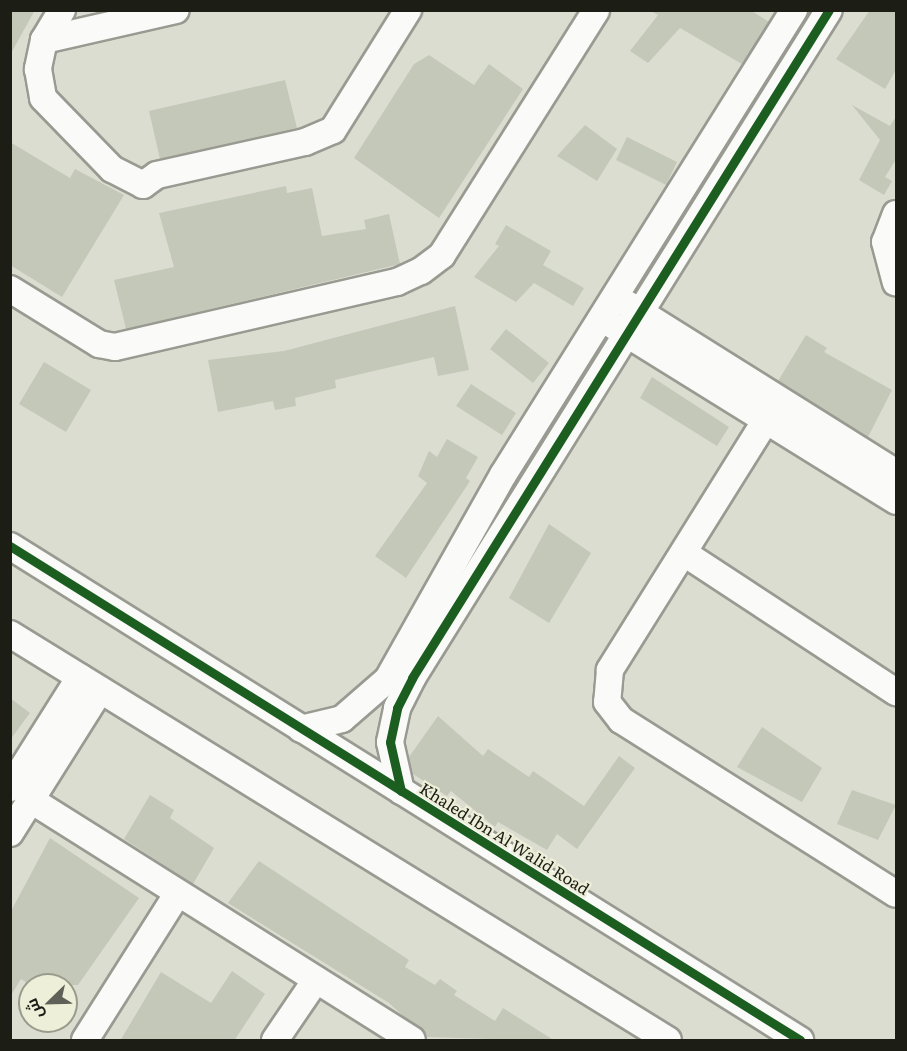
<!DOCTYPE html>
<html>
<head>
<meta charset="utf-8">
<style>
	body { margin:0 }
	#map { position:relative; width:907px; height:1051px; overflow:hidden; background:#dcddd1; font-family:Literata,Cairo,serif }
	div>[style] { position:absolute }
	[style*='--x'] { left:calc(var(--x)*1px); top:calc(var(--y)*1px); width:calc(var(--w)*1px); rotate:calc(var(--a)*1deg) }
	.building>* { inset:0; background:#c3c8b9 }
	.roads { filter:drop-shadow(2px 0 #999a91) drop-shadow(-2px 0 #999a91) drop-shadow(0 2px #999a91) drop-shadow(0 -2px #999a91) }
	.minor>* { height:26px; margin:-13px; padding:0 13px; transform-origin:13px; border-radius:13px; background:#fafaf8 }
	.cycleway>* { height:9px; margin:-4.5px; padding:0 4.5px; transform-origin:4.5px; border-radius:4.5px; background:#1b5e20 }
	span { translate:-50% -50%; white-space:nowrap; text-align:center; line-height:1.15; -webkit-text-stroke:4.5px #edefd9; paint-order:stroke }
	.street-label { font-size:16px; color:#1c1d15 }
	.frame { position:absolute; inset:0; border:12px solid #1c1d15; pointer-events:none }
	.north { position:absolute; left:18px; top:973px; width:60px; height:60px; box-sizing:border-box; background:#edefd9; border:2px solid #999b8b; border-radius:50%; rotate:247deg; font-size:16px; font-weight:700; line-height:24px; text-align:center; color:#1c1d15 }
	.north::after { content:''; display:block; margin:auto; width:21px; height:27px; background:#5f6057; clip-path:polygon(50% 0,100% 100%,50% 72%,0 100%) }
</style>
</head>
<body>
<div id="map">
	<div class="building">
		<i style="clip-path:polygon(10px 10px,35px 10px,10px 55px)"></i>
		<i style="clip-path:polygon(649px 10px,750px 10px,769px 22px,742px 64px,680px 28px,648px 63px,630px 51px,658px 15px)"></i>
		<i style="clip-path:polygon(870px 10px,897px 10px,897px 68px,885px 89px,836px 59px)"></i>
		<i style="clip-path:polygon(429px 55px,474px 85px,489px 64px,523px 89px,439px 218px,354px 158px,414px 64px)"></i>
		<i style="clip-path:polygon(285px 80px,297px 128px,160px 159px,149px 111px)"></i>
		<i style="clip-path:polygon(852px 105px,890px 126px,897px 115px,897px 158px,885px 177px,892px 181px,884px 195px,859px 180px,880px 140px)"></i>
		<i style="clip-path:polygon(585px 125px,617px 149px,597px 181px,557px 156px)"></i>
		<i style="clip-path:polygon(627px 137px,677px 162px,666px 185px,616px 160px)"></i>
		<i style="clip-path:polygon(10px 142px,70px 178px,75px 169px,124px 195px,62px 297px,10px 265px)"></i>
		<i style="clip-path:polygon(286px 186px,287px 193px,312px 188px,322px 236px,366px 229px,364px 220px,389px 214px,400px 264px,126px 329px,114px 280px,174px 267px,159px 213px)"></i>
		<i style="clip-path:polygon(506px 225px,551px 251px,543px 265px,584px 288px,573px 306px,534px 283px,516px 302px,474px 277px,499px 246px,495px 244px)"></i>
		<i style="clip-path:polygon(455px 306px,469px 370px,438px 376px,434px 357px,335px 380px,336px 388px,295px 398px,296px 406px,275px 410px,273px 401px,218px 412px,208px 360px,284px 351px)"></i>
		<i style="clip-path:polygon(506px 329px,549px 363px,533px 383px,490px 349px)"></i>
		<i style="clip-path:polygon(806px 335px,827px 348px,824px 352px,892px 390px,868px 437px,778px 381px)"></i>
		<i style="clip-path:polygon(44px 362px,91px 390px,66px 432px,19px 404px)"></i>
		<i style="clip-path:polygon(652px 377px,729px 427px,717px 446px,640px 398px)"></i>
		<i style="clip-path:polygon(471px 384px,516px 413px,502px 435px,456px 406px)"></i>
		<i style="clip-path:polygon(447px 439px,478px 457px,466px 478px,470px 481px,406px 578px,375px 556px,427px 483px,418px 476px,429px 451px,437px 457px)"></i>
		<i style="clip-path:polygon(549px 524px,591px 553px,549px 623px,509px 598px)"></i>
		<i style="clip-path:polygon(10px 698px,30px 713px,10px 740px)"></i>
		<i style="clip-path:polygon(438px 716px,483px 756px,488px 749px,529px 777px,533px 771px,584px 806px,619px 756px,635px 768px,577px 849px,557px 834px,547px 850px,498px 822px,495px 827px,451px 791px,447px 796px,413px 774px,409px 757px)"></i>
		<i style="clip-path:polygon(762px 727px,822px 768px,802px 802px,737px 767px)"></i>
		<i style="clip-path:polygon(852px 790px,896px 805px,878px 840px,837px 824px)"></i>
		<i style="clip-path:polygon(150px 795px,174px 810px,170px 818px,214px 848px,193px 884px,124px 839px)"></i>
		<i style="clip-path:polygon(50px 838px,139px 898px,78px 985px,30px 985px,21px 979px,10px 997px,10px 913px)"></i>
		<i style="clip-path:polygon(259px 861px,409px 960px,405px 967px,435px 985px,440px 979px,457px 991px,454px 995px,495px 1021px,503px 1008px,555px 1041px,426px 1037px,389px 1003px,228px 903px)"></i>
		<i style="clip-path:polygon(232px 971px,265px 994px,234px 1041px,120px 1041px,161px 972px,211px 1003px)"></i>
	</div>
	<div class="roads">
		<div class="minor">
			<i style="--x:62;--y:10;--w:35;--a:121"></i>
			<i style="--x:44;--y:40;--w:30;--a:102"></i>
			<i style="--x:38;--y:69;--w:29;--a:80"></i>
			<i style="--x:43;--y:98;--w:99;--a:45.8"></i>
			<i style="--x:112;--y:169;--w:35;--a:27"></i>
			<i style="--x:143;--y:185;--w:17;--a:-36"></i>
			<i style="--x:157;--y:175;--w:152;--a:-12.6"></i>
			<i style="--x:305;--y:142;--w:30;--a:-23"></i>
			<i style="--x:333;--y:130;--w:142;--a:-58"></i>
			<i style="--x:44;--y:40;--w:135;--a:-12.8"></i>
			<i style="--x:896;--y:214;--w:30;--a:111"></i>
			<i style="--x:885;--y:242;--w:42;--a:75"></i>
			<i style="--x:10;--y:289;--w:105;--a:31.7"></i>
			<i style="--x:99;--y:344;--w:16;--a:11"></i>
			<i style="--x:115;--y:347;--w:289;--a:-13"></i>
			<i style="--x:397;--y:282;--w:26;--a:-25"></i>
			<i style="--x:421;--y:271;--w:26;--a:-37"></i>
			<i style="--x:442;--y:255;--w:289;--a:-57.8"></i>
			<i style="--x:627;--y:304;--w:318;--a:32.1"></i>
			<i style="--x:614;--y:326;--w:332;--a:31.8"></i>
			<i style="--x:766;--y:420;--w:295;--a:122"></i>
			<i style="--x:610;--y:670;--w:32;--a:95"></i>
			<i style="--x:607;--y:702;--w:23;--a:52"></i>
			<i style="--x:621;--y:720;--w:325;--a:32.3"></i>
			<i style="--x:10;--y:546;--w:932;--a:32.02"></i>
			<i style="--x:684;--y:553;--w:254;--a:33.3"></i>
			<i style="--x:10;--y:634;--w:773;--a:31.68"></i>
			<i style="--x:301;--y:729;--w:42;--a:-13.7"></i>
			<i style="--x:342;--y:719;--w:61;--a:-41"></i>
			<i style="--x:388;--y:679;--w:234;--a:-60.6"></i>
			<i style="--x:503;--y:475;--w:549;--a:-57.96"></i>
			<i style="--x:10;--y:788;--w:131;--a:-57.8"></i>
			<i style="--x:401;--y:791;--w:50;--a:-102.7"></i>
			<i style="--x:390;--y:742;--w:35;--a:-78"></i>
			<i style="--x:397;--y:708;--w:34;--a:-63"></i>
			<i style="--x:412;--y:678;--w:787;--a:-58.03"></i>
			<i style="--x:31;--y:800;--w:450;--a:32.2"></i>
			<i style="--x:10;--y:833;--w:169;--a:-57.8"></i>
			<i style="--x:85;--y:1040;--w:174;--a:-57.7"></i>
			<i style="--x:275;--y:1040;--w:73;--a:-55.7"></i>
		</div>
	</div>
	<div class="cycleway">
		<i style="--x:10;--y:546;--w:932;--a:32.02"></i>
		<i style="--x:401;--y:791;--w:50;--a:-102.7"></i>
		<i style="--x:390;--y:742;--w:35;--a:-78"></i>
		<i style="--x:397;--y:708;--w:34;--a:-63"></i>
		<i style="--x:412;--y:678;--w:787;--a:-58.03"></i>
	</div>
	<div class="street-label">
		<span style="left:505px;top:838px;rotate:32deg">Khaled Ibn Al Walid Road</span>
	</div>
	<div class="frame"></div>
	<div class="north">ش</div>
</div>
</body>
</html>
